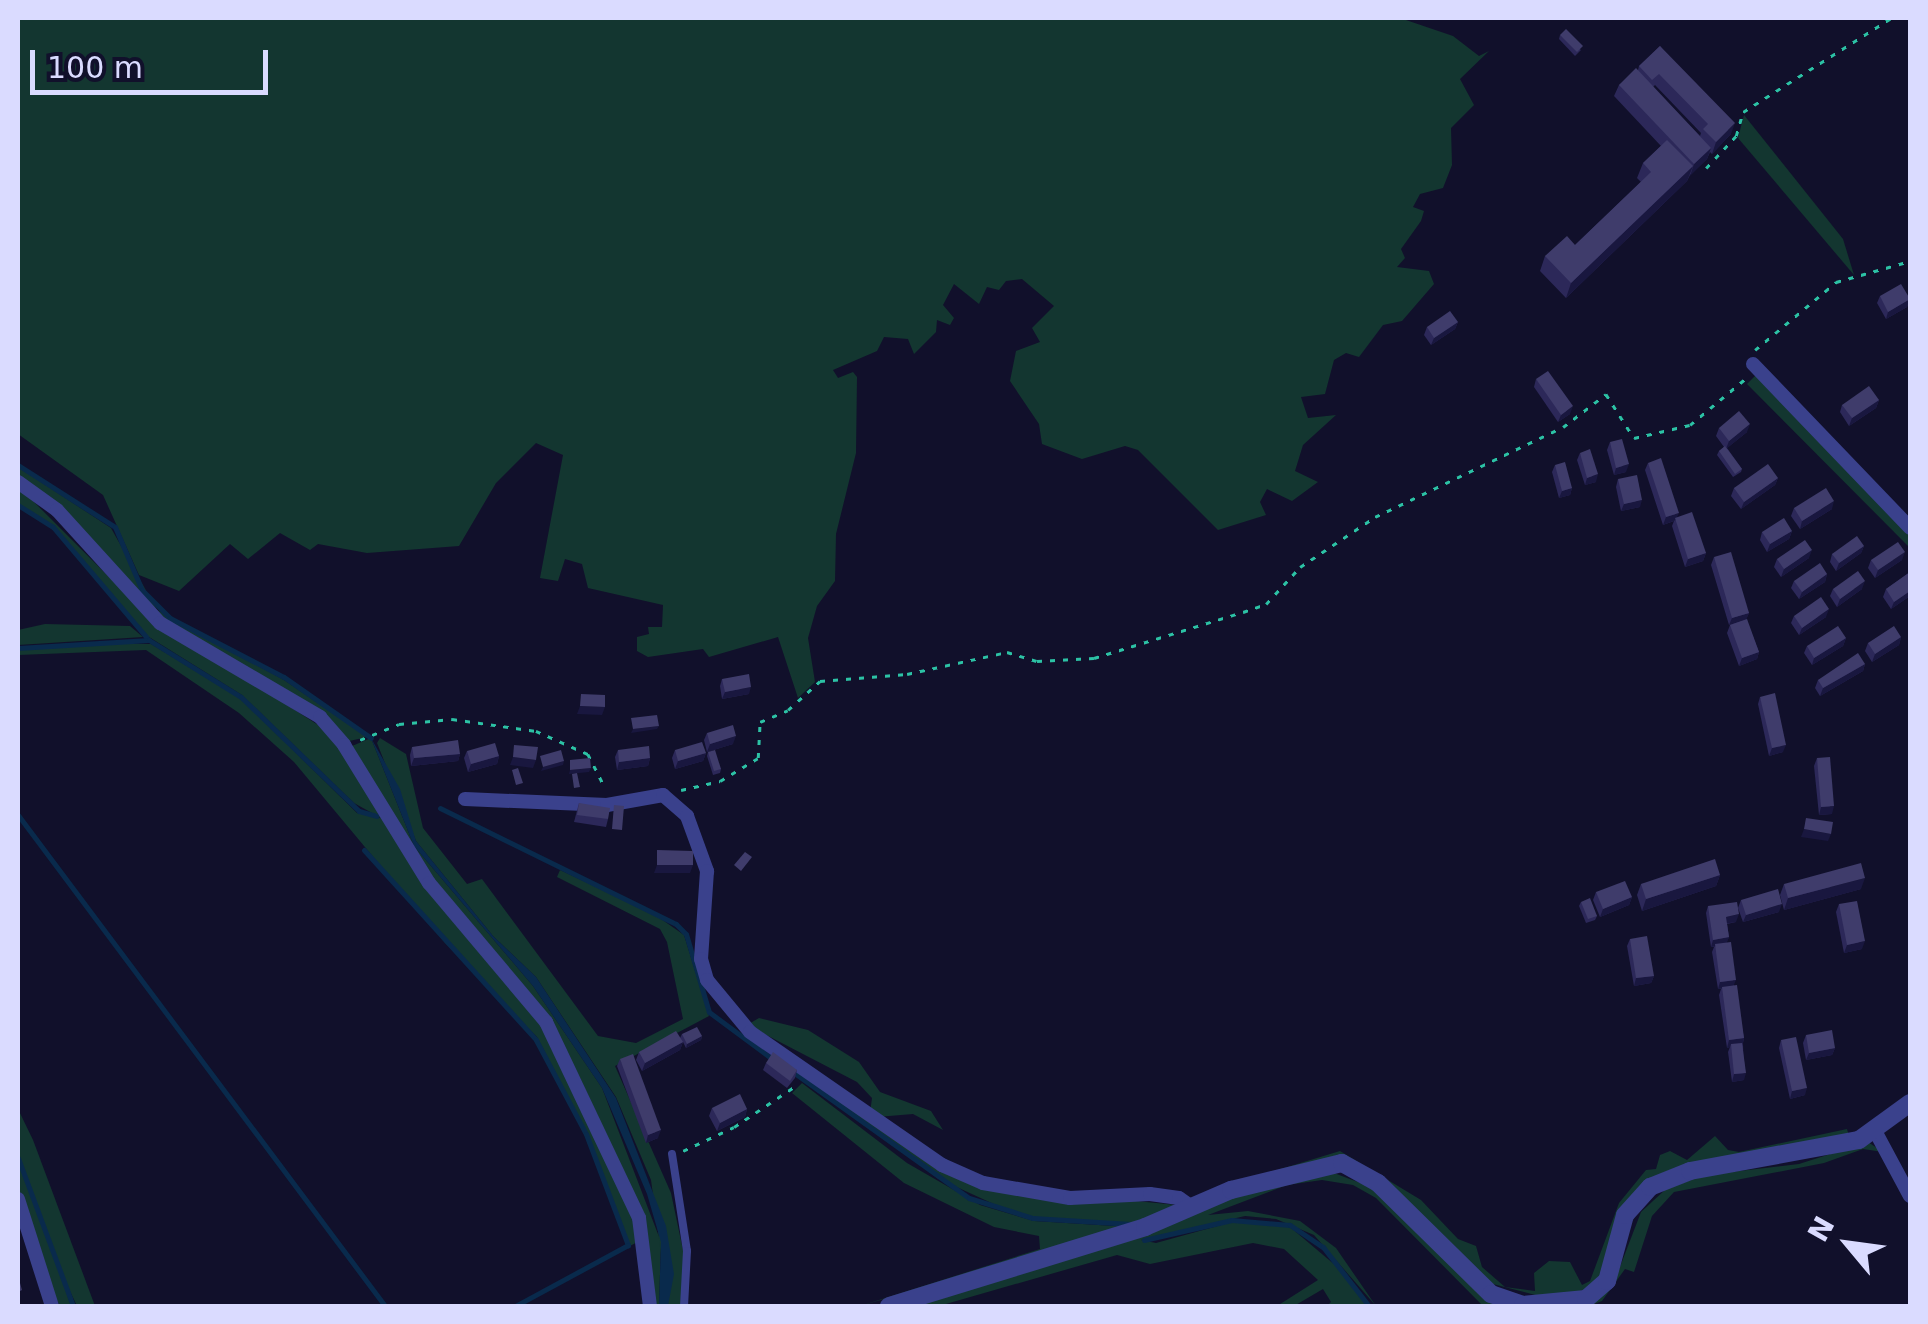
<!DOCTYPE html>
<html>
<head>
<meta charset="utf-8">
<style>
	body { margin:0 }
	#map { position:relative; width:1928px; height:1324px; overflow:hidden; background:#11102b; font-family:"DejaVu Sans",sans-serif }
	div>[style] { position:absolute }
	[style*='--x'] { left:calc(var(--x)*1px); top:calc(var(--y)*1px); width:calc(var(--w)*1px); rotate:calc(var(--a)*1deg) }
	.green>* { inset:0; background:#133630 }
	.water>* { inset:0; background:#092a4c }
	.stream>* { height:5px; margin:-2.5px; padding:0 2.5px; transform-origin:2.5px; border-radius:2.5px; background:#092a4c }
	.path>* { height:2.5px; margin-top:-1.25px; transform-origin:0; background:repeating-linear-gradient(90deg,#2cc2a5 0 5px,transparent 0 13px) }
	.service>* { height:8px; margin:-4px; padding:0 4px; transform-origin:4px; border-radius:4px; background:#3a418c }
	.minor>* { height:14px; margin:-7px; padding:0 7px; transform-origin:7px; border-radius:7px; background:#3a418c }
	.tertiary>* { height:18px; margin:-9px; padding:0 9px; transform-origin:9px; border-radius:9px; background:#3a418c }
	.wall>* { inset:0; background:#2c2859 }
	.shaded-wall>* { inset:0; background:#19173f }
	.building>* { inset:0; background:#3f3c6b }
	span { translate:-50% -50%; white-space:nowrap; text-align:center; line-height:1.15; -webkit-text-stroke:10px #11102b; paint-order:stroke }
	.frame { position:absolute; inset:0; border:20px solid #dadbff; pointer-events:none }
	.north { position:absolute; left:1798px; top:1194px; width:100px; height:100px; -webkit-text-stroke:8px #11102b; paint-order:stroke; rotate:299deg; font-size:28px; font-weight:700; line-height:40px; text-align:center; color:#dadbff }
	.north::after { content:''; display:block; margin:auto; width:35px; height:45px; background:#dadbff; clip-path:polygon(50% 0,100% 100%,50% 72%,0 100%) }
	.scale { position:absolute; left:30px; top:50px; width:238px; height:45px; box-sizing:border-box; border:5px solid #dadbff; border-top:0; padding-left:12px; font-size:30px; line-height:35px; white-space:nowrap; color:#dadbff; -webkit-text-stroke:8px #11102b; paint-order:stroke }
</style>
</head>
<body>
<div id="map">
	<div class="green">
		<i style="clip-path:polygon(18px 18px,1400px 18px,1453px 36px,1479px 56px,1489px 51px,1460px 79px,1474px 105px,1451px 128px,1452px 165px,1443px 188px,1420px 194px,1413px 207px,1424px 211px,1421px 221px,1401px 249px,1405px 258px,1397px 267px,1429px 271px,1434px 284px,1402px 321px,1383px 325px,1359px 357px,1346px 353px,1334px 360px,1325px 394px,1301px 397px,1308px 418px,1336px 415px,1303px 445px,1295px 471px,1318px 482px,1292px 501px,1267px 489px,1260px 502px,1266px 515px,1218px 530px,1138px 450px,1125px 446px,1082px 459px,1042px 444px,1039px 424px,1010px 381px,1016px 351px,1040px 342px,1032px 328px,1054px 306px,1022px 279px,1006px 281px,999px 290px,987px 287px,979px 304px,954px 284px,943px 305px,954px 318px,950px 325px,937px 320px,936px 332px,914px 354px,908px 339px,884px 337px,877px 351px,833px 370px,838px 378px,853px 372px,857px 377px,856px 453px,836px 534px,835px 581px,817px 606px,808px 638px,815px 682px,798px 698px,778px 637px,709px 657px,703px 649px,648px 657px,637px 651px,637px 637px,649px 634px,648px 627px,662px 627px,663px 605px,588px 588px,582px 564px,565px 559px,558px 581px,540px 578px,563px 455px,536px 443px,496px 483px,459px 546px,367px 553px,318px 544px,310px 550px,280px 533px,248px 559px,230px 544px,179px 591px,139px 575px,103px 495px,18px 434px)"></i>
		<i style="clip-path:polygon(1744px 115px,1843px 239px,1854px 275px,1738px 138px)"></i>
		<i style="clip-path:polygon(1756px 375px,1910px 536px,1910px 548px,1747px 384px)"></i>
		<i style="clip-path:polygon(18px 467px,111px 528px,157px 610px,284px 680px,367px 737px,345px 742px,322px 716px,183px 636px,18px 478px)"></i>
		<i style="clip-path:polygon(18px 486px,147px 615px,329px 732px,382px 814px,535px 1012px,612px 1159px,641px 1240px,630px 1246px,587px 1132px,537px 1037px,445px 943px,294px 762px,239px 713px,146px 650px,18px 655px,18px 649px,69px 643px,151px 644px,241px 699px,357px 813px,381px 818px,354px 803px,242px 695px,149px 637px,55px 527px,18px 503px)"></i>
		<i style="clip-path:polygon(45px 624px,130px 626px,143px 637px,18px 645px,18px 630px)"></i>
		<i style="clip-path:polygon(371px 738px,414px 846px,533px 986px,602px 1088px,661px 1242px,659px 1306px,652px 1306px,616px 1155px,580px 1078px,435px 884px,352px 746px)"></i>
		<i style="clip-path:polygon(380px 738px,406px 754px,423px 828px,467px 884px,482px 879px,598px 1036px,636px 1043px,683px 1019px,667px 942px,660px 929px,557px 877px,560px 870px,654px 914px,684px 935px,709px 1016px,615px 1066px,671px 1193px,684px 1255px,681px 1306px,668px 1306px,651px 1180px,616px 1097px,536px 977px,493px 936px,416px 841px,377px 743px)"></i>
		<i style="clip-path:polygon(759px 1018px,808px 1030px,859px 1062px,880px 1092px,931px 1111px,943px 1130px,913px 1114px,877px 1117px,870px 1113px,872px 1098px,857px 1082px,747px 1025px)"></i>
		<i style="clip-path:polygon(805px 1078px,984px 1186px,1187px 1206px,1132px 1223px,1033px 1217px,998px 1206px,937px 1178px)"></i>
		<i style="clip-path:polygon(802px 1083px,907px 1163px,980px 1205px,1034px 1221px,1131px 1227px,860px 1306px,1040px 1249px,1039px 1236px,994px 1227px,904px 1183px,792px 1093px)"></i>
		<i style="clip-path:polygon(18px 1109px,33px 1140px,95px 1306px,77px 1306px,58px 1266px,18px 1153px)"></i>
		<i style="clip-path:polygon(1847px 1129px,1849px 1136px,1639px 1190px,1604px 1274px,1588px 1290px,1539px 1296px,1489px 1283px,1391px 1188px,1327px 1159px,1208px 1191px,1340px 1151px,1421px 1200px,1458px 1239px,1476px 1246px,1482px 1267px,1505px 1287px,1535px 1291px,1534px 1273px,1549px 1261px,1570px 1262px,1582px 1285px,1590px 1281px,1619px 1203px,1646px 1170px,1656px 1169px,1660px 1155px,1670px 1151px,1687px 1160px,1715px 1136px,1728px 1150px,1739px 1152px)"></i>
		<i style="clip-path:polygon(1868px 1142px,1883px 1152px,1863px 1149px,1824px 1163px,1674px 1192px,1652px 1216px,1634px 1272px,1625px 1269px,1602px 1301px,1589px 1306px,1618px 1272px,1641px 1212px,1666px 1189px,1705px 1175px,1799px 1164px)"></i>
		<i style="clip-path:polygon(18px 1163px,41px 1218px,71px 1306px,60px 1306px,52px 1291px,18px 1187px)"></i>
		<i style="clip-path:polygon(1334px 1173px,1371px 1187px,1502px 1306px,1482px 1305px,1376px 1198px,1353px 1185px,1322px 1180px,1287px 1185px,1208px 1215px,1248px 1211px,1300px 1221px,1336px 1248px,1376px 1306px,1314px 1235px,1276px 1219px,1245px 1216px,1141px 1240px,1156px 1243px,1232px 1222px,1290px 1227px,1348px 1276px,1366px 1306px,1327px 1306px,1331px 1302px,1323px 1289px,1294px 1306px,1277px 1306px,1318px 1280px,1284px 1249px,1253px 1243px,1150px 1264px,1117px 1255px,939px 1306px,905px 1306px,1227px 1199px)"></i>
	</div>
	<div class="water">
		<i style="clip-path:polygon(371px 738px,400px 789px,416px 841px,493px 936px,536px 977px,616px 1098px,666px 1226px,674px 1274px,668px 1306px,659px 1306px,661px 1242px,647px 1194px,602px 1088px,533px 986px,414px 846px)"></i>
	</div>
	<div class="stream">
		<i style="--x:18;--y:465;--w:115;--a:32.6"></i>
		<i style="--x:115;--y:527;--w:69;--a:66.8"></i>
		<i style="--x:142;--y:590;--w:40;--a:45"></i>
		<i style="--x:170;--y:618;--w:128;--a:27.4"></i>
		<i style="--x:284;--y:677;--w:106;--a:35"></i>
		<i style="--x:18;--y:505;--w:41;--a:32.2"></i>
		<i style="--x:53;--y:527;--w:145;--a:49.7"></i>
		<i style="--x:18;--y:648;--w:131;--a:-3.5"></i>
		<i style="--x:149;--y:640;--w:108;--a:31.8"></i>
		<i style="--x:241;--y:697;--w:164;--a:44"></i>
		<i style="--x:359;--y:811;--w:18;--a:16"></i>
		<i style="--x:440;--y:808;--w:263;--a:26.2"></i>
		<i style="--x:676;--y:924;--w:14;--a:45"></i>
		<i style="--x:686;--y:934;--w:81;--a:73.6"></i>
		<i style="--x:709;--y:1012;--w:82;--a:36.6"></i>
		<i style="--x:18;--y:815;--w:613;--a:53.22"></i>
		<i style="--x:364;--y:850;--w:256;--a:47.8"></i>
		<i style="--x:536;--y:1040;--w:106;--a:62"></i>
		<i style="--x:586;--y:1134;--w:119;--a:69.3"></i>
		<i style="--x:628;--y:1245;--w:128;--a:151.6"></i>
		<i style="--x:793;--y:1072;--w:216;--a:35.6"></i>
		<i style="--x:969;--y:1198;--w:67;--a:17.4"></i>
		<i style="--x:1033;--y:1218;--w:98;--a:3.5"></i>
		<i style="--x:18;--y:1158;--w:158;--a:69.6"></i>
		<i style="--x:1144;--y:1240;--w:90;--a:-12.8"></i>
		<i style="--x:1232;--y:1220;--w:58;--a:4.9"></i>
		<i style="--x:1290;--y:1225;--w:40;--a:34"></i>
		<i style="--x:1323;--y:1247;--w:75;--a:52.1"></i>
	</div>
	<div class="path">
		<i style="--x:1706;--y:168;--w:44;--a:-46.8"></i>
		<i style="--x:1736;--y:136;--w:25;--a:-74"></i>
		<i style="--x:1743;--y:112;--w:175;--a:-32.4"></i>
		<i style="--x:1755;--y:350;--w:106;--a:-40"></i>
		<i style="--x:1836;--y:282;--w:77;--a:-15.8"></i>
		<i style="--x:360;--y:740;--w:42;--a:-22.3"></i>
		<i style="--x:399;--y:724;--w:53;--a:-5.4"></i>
		<i style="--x:452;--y:719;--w:85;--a:8.1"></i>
		<i style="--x:536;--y:731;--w:57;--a:23.9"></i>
		<i style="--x:588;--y:754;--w:38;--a:63"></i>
		<i style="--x:681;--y:790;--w:40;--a:-13"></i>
		<i style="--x:720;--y:781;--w:44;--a:-31.2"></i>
		<i style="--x:758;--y:758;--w:36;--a:-87"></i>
		<i style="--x:760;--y:722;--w:30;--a:-23"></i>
		<i style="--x:788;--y:710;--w:43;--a:-42.2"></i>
		<i style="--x:820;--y:681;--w:87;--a:-4.6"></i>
		<i style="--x:907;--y:674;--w:102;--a:-12.4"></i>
		<i style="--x:1007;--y:652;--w:31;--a:17"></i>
		<i style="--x:1037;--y:661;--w:57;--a:-3"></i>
		<i style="--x:1094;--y:658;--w:156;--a:-17.2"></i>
		<i style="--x:1243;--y:612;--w:24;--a:-19"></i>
		<i style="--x:1266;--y:604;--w:50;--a:-47.4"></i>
		<i style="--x:1300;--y:567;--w:90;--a:-33.7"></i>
		<i style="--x:1375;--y:517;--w:208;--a:-25.6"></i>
		<i style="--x:1563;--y:427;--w:54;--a:-37.5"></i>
		<i style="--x:1606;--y:394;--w:52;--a:57.5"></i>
		<i style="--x:1634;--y:438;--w:57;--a:-13.1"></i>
		<i style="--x:1690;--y:425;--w:72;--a:-39.9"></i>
		<i style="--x:683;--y:1151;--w:56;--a:-25.2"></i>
		<i style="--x:734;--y:1127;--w:76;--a:-33.7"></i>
	</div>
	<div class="service">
		<i style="--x:672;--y:1154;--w:98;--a:81.2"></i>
		<i style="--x:687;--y:1251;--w:55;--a:93.1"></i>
	</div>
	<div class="minor">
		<i style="--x:1753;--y:364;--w:227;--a:46.2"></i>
		<i style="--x:18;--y:482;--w:48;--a:35.7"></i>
		<i style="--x:57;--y:510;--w:153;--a:47.7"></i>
		<i style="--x:160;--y:623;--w:186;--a:30.4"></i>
		<i style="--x:320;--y:717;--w:37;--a:49"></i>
		<i style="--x:344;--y:745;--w:162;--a:58.4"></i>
		<i style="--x:429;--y:883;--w:182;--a:49.9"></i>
		<i style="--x:546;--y:1022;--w:217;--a:64.6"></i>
		<i style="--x:639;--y:1218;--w:89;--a:82.9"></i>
		<i style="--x:465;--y:799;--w:142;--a:2.4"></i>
		<i style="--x:607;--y:805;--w:57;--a:-10.1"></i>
		<i style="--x:663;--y:795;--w:32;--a:41"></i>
		<i style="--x:687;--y:816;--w:59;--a:70"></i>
		<i style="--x:707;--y:871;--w:88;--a:93.9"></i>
		<i style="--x:701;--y:959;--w:22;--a:74"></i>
		<i style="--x:707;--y:980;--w:67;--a:50.4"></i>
		<i style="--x:750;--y:1032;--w:234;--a:34.7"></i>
		<i style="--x:942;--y:1165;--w:45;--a:23.7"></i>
		<i style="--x:983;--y:1183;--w:88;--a:9.8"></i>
		<i style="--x:1070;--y:1198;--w:80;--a:-2.9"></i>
		<i style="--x:1150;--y:1194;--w:29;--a:8"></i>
		<i style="--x:1179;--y:1198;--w:16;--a:35"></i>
		<i style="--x:1874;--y:1129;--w:76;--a:61.8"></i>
		<i style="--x:18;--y:1199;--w:112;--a:72.4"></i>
	</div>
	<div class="tertiary">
		<i style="--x:889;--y:1306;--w:268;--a:-17.1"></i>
		<i style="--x:1145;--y:1227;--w:94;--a:-23.3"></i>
		<i style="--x:1231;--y:1190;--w:114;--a:-13.7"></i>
		<i style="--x:1342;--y:1163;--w:41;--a:29.1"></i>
		<i style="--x:1378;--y:1183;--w:158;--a:44.5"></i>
		<i style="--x:1491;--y:1294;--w:34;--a:19"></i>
		<i style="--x:1523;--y:1305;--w:63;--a:-5.4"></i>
		<i style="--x:1586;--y:1299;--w:28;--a:-41"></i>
		<i style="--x:1607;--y:1281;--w:68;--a:-74.7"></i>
		<i style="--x:1625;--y:1215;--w:38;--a:-48"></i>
		<i style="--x:1650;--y:1187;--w:43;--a:-21.8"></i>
		<i style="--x:1690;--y:1171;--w:172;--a:-10.4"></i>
		<i style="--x:1859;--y:1140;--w:63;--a:-36"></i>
	</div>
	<div class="wall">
		<i style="clip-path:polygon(1560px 35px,1581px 50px,1575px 56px,1559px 39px)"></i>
		<i style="clip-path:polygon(evenodd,1660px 46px,1731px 134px,1712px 154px,1710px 152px,1707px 159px,1690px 175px,1687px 181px,1566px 298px,1540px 271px,1545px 256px,1575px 245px,1641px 182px,1637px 178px,1643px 163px,1661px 146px,1614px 96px,1619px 85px,1638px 70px,1639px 66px,1660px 46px,1655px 85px,1701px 133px,1700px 136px,1653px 87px,1655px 85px)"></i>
		<i style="clip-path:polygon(1880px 296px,1910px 299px,1907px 307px,1886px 319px,1877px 303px)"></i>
		<i style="clip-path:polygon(1458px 322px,1455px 329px,1431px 345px,1424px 335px,1427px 327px)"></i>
		<i style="clip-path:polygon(1536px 379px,1570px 414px,1558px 422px,1534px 387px)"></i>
		<i style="clip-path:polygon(1879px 400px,1876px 408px,1849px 426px,1840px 412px,1842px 405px)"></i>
		<i style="clip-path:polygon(1719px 428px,1747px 432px,1727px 448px,1742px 469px,1741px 472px,1733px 477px,1717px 455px,1719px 451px,1724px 447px,1716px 436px)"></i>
		<i style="clip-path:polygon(1610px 442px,1626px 472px,1614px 475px,1607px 450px)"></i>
		<i style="clip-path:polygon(1580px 453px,1596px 482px,1585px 485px,1577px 460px)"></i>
		<i style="clip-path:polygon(1648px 463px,1677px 518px,1706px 553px,1703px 561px,1685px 567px,1672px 526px,1674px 521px,1663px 525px,1645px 470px)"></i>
		<i style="clip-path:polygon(1555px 465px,1572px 488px,1570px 495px,1559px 498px,1552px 472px)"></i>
		<i style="clip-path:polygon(1778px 478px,1775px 485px,1741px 509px,1731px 496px,1734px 488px)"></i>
		<i style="clip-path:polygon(1618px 479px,1640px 507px,1621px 511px,1616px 487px)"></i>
		<i style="clip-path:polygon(1794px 508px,1832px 509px,1800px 529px,1791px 516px)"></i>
		<i style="clip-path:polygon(1792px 531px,1789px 539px,1767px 552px,1760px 540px,1762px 532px)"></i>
		<i style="clip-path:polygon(1864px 546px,1861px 553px,1836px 571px,1830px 562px,1832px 554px)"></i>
		<i style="clip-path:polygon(1714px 557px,1749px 613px,1746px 619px,1759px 652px,1757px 659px,1739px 666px,1727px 633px,1730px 625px,1736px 623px,1729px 625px,1711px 565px)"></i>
		<i style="clip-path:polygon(1809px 558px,1781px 577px,1774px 567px,1777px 559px)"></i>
		<i style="clip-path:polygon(1871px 560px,1902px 560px,1875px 578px,1868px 568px)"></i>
		<i style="clip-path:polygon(1910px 572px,1910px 596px,1891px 609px,1883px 597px,1886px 589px)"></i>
		<i style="clip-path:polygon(1827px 574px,1825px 582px,1799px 599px,1791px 588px,1794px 581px)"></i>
		<i style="clip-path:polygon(1833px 589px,1862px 589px,1837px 607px,1830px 596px)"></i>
		<i style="clip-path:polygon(1794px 616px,1826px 617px,1799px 635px,1791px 623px)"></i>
		<i style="clip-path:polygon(1901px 637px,1899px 645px,1872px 662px,1865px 651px,1868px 643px)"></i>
		<i style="clip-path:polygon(1846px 638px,1843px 646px,1812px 665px,1804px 653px,1807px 646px)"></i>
		<i style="clip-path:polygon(1865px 664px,1863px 671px,1820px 696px,1815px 688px,1818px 680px)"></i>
		<i style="clip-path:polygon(722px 679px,749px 694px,722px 699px,720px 686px)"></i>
		<i style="clip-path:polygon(1760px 697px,1783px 752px,1769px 756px,1758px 704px)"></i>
		<i style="clip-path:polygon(707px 733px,733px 744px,707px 752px,704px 740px)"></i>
		<i style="clip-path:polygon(412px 747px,460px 754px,458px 761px,411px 766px,410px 755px)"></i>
		<i style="clip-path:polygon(618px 750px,650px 758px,648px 766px,617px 770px,615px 757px)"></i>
		<i style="clip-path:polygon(675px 750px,706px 753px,703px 761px,675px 769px,672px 758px)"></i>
		<i style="clip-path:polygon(467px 751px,499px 756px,497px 764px,468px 772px,464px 758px)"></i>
		<i style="clip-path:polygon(708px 752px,721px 769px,720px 773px,713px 775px,707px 756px)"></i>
		<i style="clip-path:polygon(1817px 758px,1832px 814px,1819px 815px,1814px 766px)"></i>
		<i style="clip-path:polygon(579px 803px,608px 819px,606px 827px,574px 822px)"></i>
		<i style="clip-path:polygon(1720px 875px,1716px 886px,1642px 911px,1637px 895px,1641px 884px)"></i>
		<i style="clip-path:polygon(1784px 884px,1861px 889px,1784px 910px,1780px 895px)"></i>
		<i style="clip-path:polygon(1596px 892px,1632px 897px,1629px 905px,1600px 917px,1593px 900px)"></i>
		<i style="clip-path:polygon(1741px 900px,1779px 912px,1743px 922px,1738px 908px)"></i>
		<i style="clip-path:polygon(1581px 902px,1597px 916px,1595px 920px,1586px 923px,1579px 906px)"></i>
		<i style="clip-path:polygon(1839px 904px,1862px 949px,1844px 953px,1836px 912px)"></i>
		<i style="clip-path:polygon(1708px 906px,1736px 922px,1727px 924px,1729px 937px,1726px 943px,1744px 1038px,1743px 1043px,1744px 1080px,1732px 1082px,1728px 1052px,1730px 1047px,1727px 1048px,1719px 995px,1721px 989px,1718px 989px,1712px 952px,1714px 947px,1711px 947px,1706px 913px)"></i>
		<i style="clip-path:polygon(1630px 939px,1654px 976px,1651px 983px,1634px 986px,1627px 946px)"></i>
		<i style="clip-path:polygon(682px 1034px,702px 1036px,701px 1040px,686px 1048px,683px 1042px,680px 1050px,642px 1071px,636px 1060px,639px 1052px,680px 1038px)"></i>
		<i style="clip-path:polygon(1806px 1035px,1835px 1048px,1832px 1055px,1806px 1060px,1803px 1043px)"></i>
		<i style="clip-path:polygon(1781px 1040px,1805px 1095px,1790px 1099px,1779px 1048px)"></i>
		<i style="clip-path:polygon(620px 1059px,658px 1138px,646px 1143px,617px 1066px)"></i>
		<i style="clip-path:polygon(766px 1063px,797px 1070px,795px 1078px,787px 1088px,763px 1070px)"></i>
		<i style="clip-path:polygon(712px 1108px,747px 1109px,745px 1117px,717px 1131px,709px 1116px)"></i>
	</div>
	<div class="shaded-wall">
		<i style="clip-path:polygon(1735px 123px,1731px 134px,1712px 154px,1716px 142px)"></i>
		<i style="clip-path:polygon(1711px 148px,1707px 159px,1690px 176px,1694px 164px)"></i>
		<i style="clip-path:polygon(1693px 166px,1687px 181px,1566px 298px,1571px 283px)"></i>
		<i style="clip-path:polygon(1910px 299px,1907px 307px,1886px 319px,1888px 312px)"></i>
		<i style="clip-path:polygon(1458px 322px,1455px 329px,1431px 345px,1434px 338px)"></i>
		<i style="clip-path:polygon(1879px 400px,1876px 408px,1849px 426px,1852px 418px)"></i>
		<i style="clip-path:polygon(1573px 406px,1570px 414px,1558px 422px,1561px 415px)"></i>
		<i style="clip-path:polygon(1750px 424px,1747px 432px,1726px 449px,1729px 441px)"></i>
		<i style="clip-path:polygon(1629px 464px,1626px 472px,1614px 475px,1616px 468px)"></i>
		<i style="clip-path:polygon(1598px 474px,1596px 482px,1585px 485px,1587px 478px)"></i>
		<i style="clip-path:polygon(1778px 478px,1775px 485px,1741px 509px,1744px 502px)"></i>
		<i style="clip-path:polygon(1572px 488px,1570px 495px,1559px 498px,1562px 491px)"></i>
		<i style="clip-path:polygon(1642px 500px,1640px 507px,1621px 511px,1624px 504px)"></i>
		<i style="clip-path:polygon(1834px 501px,1832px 509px,1800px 529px,1802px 521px)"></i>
		<i style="clip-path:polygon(1679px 513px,1676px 520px,1663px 525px,1666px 517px)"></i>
		<i style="clip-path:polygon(1792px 531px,1789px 539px,1767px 552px,1770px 544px)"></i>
		<i style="clip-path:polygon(1864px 546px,1861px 553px,1836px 571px,1839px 563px)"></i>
		<i style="clip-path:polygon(1812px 550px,1809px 558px,1781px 577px,1784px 569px)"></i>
		<i style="clip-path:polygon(1905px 552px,1902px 560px,1875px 578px,1878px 570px)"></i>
		<i style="clip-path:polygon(1706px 553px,1703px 561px,1685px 567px,1688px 559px)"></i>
		<i style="clip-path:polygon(1827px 574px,1825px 582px,1799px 599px,1802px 592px)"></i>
		<i style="clip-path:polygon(1865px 581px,1862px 589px,1837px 607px,1840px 599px)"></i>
		<i style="clip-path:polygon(1910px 591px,1910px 596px,1891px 609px,1894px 602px)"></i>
		<i style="clip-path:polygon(1829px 609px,1826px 617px,1799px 635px,1802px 628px)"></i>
		<i style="clip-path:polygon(1749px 613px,1746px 620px,1729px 625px,1732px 618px)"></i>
		<i style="clip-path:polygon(1901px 637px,1899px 645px,1872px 662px,1875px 654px)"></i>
		<i style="clip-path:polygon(1846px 638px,1843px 646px,1812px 665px,1814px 658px)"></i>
		<i style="clip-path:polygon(1759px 652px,1757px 659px,1739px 666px,1742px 658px)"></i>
		<i style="clip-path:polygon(1865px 664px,1863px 671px,1820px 696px,1823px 688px)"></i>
		<i style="clip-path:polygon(751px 687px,749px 694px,722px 699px,725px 692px)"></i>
		<i style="clip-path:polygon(580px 706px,605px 707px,602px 715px,577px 714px)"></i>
		<i style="clip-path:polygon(659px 726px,657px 729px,631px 733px,633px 729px)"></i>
		<i style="clip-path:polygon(736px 736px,733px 744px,707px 752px,710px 744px)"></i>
		<i style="clip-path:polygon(1786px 745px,1783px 752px,1769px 756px,1772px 748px)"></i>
		<i style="clip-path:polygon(706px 753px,703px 761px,675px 769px,678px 761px)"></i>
		<i style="clip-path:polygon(460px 754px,458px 761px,411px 766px,414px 758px)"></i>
		<i style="clip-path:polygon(499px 756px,497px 764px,468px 772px,471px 764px)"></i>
		<i style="clip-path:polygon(513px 757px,536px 760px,533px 768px,510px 765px)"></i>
		<i style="clip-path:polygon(650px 758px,648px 766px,617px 770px,619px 762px)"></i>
		<i style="clip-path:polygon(564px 761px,563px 765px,541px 771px,543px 767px)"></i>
		<i style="clip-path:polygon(591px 768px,589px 772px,569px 774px,570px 770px)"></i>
		<i style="clip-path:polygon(1834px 806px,1832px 814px,1819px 815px,1821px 807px)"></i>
		<i style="clip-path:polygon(1804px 829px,1831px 834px,1828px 841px,1801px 837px)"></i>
		<i style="clip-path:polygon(657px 865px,693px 865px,690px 873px,654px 873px)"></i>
		<i style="clip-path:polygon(1720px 875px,1716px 886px,1642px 911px,1646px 899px)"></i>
		<i style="clip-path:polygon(1865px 878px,1861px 889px,1784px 910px,1788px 898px)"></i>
		<i style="clip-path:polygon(1632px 897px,1629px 905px,1600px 917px,1603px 909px)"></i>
		<i style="clip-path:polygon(1782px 904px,1779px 912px,1743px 922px,1746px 915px)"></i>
		<i style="clip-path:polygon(1739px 914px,1736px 922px,1723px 924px,1726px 917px)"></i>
		<i style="clip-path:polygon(1729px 937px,1726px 945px,1711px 947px,1713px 940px)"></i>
		<i style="clip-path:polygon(1865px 941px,1862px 949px,1844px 953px,1847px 945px)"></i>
		<i style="clip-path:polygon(1654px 976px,1651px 983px,1634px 986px,1636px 978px)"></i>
		<i style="clip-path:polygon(1736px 980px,1733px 987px,1718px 989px,1720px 982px)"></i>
		<i style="clip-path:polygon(702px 1036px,701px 1040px,686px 1048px,687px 1044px)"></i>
		<i style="clip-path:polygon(1744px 1038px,1742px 1046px,1731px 1044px,1730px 1047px,1727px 1048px,1729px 1040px)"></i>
		<i style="clip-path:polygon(683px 1042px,680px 1050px,642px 1071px,645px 1063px)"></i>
		<i style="clip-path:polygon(1835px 1048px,1832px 1055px,1806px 1060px,1809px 1053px)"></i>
		<i style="clip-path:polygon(1746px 1073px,1744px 1080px,1732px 1082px,1734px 1074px)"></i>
		<i style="clip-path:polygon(1807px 1088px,1805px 1095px,1790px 1099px,1792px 1091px)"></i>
		<i style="clip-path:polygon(747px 1109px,745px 1117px,717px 1131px,720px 1123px)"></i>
		<i style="clip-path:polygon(661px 1130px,658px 1138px,646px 1143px,648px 1135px)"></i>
	</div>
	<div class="building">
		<i style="clip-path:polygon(1566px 29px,1583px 46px,1577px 52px,1560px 35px)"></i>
		<i style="clip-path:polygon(1660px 46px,1735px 123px,1716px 142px,1703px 129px,1708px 124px,1659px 74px,1652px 80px,1639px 66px)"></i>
		<i style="clip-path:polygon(1636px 68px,1711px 148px,1694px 164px,1619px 85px)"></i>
		<i style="clip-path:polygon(1667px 140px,1693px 166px,1571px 283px,1545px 256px,1567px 236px,1575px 245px,1651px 172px,1643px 163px)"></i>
		<i style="clip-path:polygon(1901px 284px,1910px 299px,1888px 312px,1880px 296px)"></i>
		<i style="clip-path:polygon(1450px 311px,1458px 322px,1434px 338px,1427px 327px)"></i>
		<i style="clip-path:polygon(1548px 371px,1573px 406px,1561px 415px,1536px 379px)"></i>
		<i style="clip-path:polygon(1869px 386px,1879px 400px,1852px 418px,1842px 405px)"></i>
		<i style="clip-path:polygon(1739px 411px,1750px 424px,1729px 441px,1719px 428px)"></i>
		<i style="clip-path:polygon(1622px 439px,1629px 464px,1616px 468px,1610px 442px)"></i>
		<i style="clip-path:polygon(1725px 446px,1742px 469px,1735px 474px,1719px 451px)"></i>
		<i style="clip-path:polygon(1590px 449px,1598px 474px,1587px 478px,1580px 453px)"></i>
		<i style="clip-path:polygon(1661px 458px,1679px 513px,1666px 517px,1648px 463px)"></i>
		<i style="clip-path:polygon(1565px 462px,1572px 488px,1562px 491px,1555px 465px)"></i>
		<i style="clip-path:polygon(1768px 464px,1778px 478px,1744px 502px,1734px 488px)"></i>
		<i style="clip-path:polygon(1637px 475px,1642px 500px,1624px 504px,1618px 479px)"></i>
		<i style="clip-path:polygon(1826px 488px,1834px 501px,1802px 521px,1794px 508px)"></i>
		<i style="clip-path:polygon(1692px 512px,1706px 553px,1688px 559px,1675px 518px)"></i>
		<i style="clip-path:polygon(1784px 518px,1792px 531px,1770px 544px,1762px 532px)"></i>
		<i style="clip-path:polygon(1857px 536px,1864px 546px,1839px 563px,1832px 554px)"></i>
		<i style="clip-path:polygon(1805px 540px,1812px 550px,1784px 569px,1777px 559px)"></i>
		<i style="clip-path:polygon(1898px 542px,1905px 552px,1878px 570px,1871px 560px)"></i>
		<i style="clip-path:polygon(1731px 552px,1749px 613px,1732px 618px,1714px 557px)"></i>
		<i style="clip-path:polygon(1820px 563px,1827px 574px,1802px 592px,1794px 581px)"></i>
		<i style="clip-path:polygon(1858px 571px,1865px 581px,1840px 599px,1833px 589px)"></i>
		<i style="clip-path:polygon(1910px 572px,1910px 591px,1894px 602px,1886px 589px)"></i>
		<i style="clip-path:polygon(1821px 597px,1829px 609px,1802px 628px,1794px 616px)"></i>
		<i style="clip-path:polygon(1747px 619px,1759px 652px,1742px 658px,1730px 625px)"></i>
		<i style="clip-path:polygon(1838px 626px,1846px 638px,1814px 658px,1807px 646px)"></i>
		<i style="clip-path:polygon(1894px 626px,1901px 637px,1875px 654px,1868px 643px)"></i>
		<i style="clip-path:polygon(1858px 653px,1865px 664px,1823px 688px,1818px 680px)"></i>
		<i style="clip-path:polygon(749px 674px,751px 687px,725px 692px,722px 679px)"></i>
		<i style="clip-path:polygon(1775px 693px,1786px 745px,1772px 748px,1760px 697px)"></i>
		<i style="clip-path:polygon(581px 694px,605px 695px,605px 707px,580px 706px)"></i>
		<i style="clip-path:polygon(657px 715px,659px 726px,633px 729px,631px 718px)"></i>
		<i style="clip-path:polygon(733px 725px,736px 736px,710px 744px,707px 733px)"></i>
		<i style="clip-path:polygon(458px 740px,460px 754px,414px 758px,412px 747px)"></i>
		<i style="clip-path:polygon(702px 742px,706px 753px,678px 761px,675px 750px)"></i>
		<i style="clip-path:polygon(495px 743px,499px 756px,471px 764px,467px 751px)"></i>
		<i style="clip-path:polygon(514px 745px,538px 747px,536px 760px,513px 757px)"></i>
		<i style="clip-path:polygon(649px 746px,650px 758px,619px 762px,618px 750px)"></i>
		<i style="clip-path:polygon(561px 750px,564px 761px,543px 767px,540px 756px)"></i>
		<i style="clip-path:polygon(715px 750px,721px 769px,714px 771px,708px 752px)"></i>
		<i style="clip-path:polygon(1830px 757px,1834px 806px,1821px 807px,1817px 758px)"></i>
		<i style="clip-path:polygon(590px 758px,591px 768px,570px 770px,570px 760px)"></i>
		<i style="clip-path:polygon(518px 768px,523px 783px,516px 785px,512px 770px)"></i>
		<i style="clip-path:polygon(577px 773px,580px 787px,574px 788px,572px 774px)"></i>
		<i style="clip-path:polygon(579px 803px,610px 808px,608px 819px,577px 815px)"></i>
		<i style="clip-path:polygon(614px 805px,624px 806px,622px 830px,612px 829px)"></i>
		<i style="clip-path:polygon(1806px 818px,1833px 822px,1831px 834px,1804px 829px)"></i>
		<i style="clip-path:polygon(657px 850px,693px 851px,693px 865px,657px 865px)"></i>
		<i style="clip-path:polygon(745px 852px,752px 857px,741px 871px,734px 865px)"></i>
		<i style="clip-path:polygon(1715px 859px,1720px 875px,1646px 899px,1641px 884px)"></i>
		<i style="clip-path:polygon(1861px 863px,1865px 878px,1788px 898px,1784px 884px)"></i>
		<i style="clip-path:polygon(1625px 881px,1632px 897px,1603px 909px,1596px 892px)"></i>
		<i style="clip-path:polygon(1778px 889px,1782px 904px,1746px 915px,1741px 900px)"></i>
		<i style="clip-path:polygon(1590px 898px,1597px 916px,1588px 919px,1581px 902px)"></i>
		<i style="clip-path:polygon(1857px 901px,1865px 941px,1847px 945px,1839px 904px)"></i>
		<i style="clip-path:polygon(1737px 902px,1739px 914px,1726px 917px,1729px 937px,1713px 940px,1708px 906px)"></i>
		<i style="clip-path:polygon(1647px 936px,1654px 976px,1636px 978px,1630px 939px)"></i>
		<i style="clip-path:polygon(1731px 942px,1736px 980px,1720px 982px,1715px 944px)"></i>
		<i style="clip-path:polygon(1737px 985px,1744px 1038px,1729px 1040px,1722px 987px)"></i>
		<i style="clip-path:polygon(697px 1027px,702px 1036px,687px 1044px,682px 1034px)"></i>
		<i style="clip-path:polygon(1832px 1030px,1835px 1048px,1809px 1053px,1806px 1035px)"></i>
		<i style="clip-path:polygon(676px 1031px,683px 1042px,645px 1063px,639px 1052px)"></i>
		<i style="clip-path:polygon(1796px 1037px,1807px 1088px,1792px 1091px,1781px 1040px)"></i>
		<i style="clip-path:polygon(1742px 1043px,1746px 1073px,1734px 1074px,1731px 1044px)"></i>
		<i style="clip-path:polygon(773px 1052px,797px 1070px,790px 1081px,766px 1063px)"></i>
		<i style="clip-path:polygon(633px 1054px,661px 1130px,648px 1135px,620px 1059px)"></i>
		<i style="clip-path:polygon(740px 1094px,747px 1109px,720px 1123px,712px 1108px)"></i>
		<i style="clip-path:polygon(18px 1276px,22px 1290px,18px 1292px)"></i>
	</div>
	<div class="frame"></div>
	<div class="north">N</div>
	<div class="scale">100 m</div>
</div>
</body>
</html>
